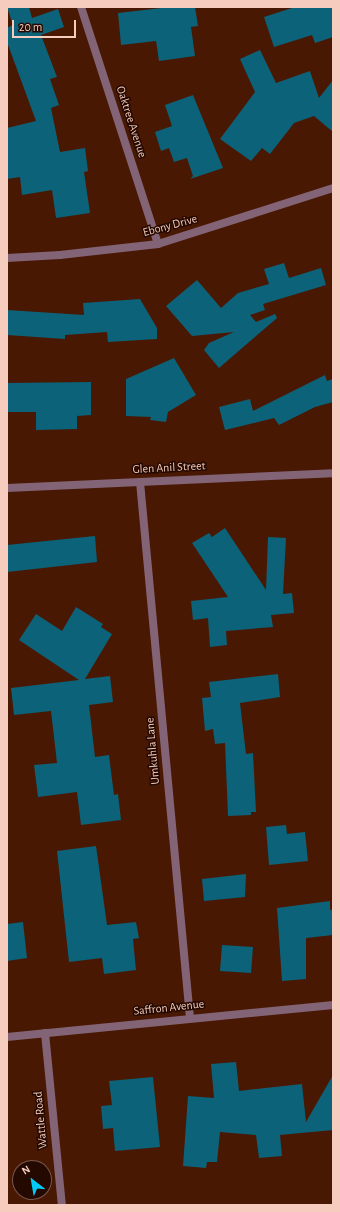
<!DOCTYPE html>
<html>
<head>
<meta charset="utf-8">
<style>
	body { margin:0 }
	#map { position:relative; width:340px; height:1212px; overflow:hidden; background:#491803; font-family:"Alegreya Sans",sans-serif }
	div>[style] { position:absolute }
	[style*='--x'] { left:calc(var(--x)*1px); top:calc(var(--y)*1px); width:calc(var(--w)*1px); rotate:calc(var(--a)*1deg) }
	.building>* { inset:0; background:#0c6278 }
	.street>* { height:8px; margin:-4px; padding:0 4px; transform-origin:4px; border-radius:4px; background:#826476 }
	span { translate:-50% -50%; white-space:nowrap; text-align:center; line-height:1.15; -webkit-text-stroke:3px #240901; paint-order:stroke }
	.street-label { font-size:12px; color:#f5ccbd }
	.frame { position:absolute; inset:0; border:8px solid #f5ccbd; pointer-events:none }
	.north { position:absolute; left:12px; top:1160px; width:40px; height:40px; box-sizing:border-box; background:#240901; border:1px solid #78574c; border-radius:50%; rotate:329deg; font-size:11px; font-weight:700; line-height:16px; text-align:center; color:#f5ccbd }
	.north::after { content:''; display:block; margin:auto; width:14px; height:18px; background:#00cbf8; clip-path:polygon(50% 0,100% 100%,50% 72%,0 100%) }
	.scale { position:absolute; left:12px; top:20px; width:64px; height:18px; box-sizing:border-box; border:2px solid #f5ccbd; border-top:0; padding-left:5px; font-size:12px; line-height:14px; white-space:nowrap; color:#f5ccbd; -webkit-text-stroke:3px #240901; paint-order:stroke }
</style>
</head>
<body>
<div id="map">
	<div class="building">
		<i style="clip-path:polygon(7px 7px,29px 7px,32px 18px,58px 9px,64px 27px,41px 35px,57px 77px,50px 79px,59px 105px,51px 108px,60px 152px,85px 148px,88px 171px,84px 172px,90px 213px,56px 218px,52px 190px,22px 195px,20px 177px,7px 179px,7px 128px,36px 121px,7px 42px,7px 28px,13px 25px)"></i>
		<i style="clip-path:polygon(170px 7px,195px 7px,198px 26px,191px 27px,195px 56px,159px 61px,156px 41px,121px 45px,118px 13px)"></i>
		<i style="clip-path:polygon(295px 7px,333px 7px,333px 37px,315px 43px,312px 35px,274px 47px,264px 17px)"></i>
		<i style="clip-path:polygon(260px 50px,276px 83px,310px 71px,319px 98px,333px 80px,333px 132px,314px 116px,294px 123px,270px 154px,262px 148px,251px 161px,220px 139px,255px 92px,240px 59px)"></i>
		<i style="clip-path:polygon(193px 95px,223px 168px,190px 179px,193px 176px,187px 158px,174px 162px,169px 148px,161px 151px,155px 132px,172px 126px,165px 105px)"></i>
		<i style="clip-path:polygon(284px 263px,289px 278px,321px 268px,326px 285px,263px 304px,265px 310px,250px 315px,256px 322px,275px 314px,277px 318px,219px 368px,204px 350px,209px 343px,234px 332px,192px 336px,166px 306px,197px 280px,221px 308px,238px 293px,269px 284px,264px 269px)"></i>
		<i style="clip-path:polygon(140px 299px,157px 328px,157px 339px,108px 342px,107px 332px,65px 335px,65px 339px,7px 335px,7px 310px,84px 315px,83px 303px)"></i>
		<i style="clip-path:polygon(174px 358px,196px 395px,168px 412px,166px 422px,150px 420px,151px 417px,126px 416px,126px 379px)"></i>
		<i style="clip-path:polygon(325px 375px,327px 381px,333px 379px,333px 402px,315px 407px,279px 425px,274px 418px,225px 430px,219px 407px,250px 399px,253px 411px)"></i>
		<i style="clip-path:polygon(91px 382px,91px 415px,77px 416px,77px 429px,36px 430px,36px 412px,7px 412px,7px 383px)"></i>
		<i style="clip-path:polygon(225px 528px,266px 590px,268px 537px,286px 538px,283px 594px,292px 593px,294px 613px,271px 615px,273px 627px,226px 631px,227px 645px,210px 647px,208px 618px,193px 620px,191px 601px,228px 597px,192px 543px,209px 533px,212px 537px)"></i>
		<i style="clip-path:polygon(95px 536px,97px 562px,7px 572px,7px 545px)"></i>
		<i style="clip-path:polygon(76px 607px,103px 624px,101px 627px,112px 634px,85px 679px,110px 676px,113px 702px,89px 705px,95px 757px,109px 755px,114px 795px,118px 794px,121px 820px,81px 825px,77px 792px,38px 797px,34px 765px,57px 763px,51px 711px,14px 715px,11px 688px,79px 680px,19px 640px,36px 614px,62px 631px)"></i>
		<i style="clip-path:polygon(278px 674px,280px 697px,240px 703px,246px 754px,253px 753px,256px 812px,251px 812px,251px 815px,228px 816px,225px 743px,215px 744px,213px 729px,205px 731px,202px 698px,211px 697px,209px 682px)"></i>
		<i style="clip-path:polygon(286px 825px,287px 834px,305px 832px,308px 861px,269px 865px,266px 827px)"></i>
		<i style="clip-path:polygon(96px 846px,107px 925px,136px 922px,139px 938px,133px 939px,136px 970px,104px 974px,102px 958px,69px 962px,57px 851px)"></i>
		<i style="clip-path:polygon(246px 874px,245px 897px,204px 901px,202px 879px)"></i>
		<i style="clip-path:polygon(330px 901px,330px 910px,333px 909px,333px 935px,306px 938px,306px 979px,282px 981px,277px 908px)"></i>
		<i style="clip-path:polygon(23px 922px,27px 958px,7px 961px,7px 924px)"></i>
		<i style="clip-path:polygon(222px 945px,253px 947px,251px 973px,220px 971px)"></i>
		<i style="clip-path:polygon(236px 1062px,239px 1091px,302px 1084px,306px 1122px,333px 1075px,333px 1130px,280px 1135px,282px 1156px,259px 1158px,256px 1135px,220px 1132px,217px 1162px,207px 1162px,206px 1168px,183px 1166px,188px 1096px,214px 1098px,211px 1064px)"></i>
		<i style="clip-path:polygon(153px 1077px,160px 1147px,115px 1151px,113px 1128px,103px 1129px,101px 1106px,112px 1105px,109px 1081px)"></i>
	</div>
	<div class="street">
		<i style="--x:81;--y:7;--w:249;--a:72"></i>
		<i style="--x:7;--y:258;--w:53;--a:-3.2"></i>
		<i style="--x:60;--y:255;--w:99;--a:-6.4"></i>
		<i style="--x:158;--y:244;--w:184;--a:-17.7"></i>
		<i style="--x:140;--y:482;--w:538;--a:84.67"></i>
		<i style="--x:7;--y:488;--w:326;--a:-2.6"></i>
		<i style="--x:45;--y:1033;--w:173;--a:84.4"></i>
		<i style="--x:7;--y:1037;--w:328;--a:-5.6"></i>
	</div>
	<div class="street-label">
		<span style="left:131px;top:122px;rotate:72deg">Oaktree Avenue</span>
		<span style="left:170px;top:226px;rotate:-15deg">Ebony Drive</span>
		<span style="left:169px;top:468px;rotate:-3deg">Glen Anil Street</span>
		<span style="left:153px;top:751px;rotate:-95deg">Umkuhla Lane</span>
		<span style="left:169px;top:1008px;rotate:-6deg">Saffron Avenue</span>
		<span style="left:41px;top:1120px;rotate:-95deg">Wattle Road</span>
	</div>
	<div class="frame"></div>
	<div class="north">N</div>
	<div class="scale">20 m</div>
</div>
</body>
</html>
